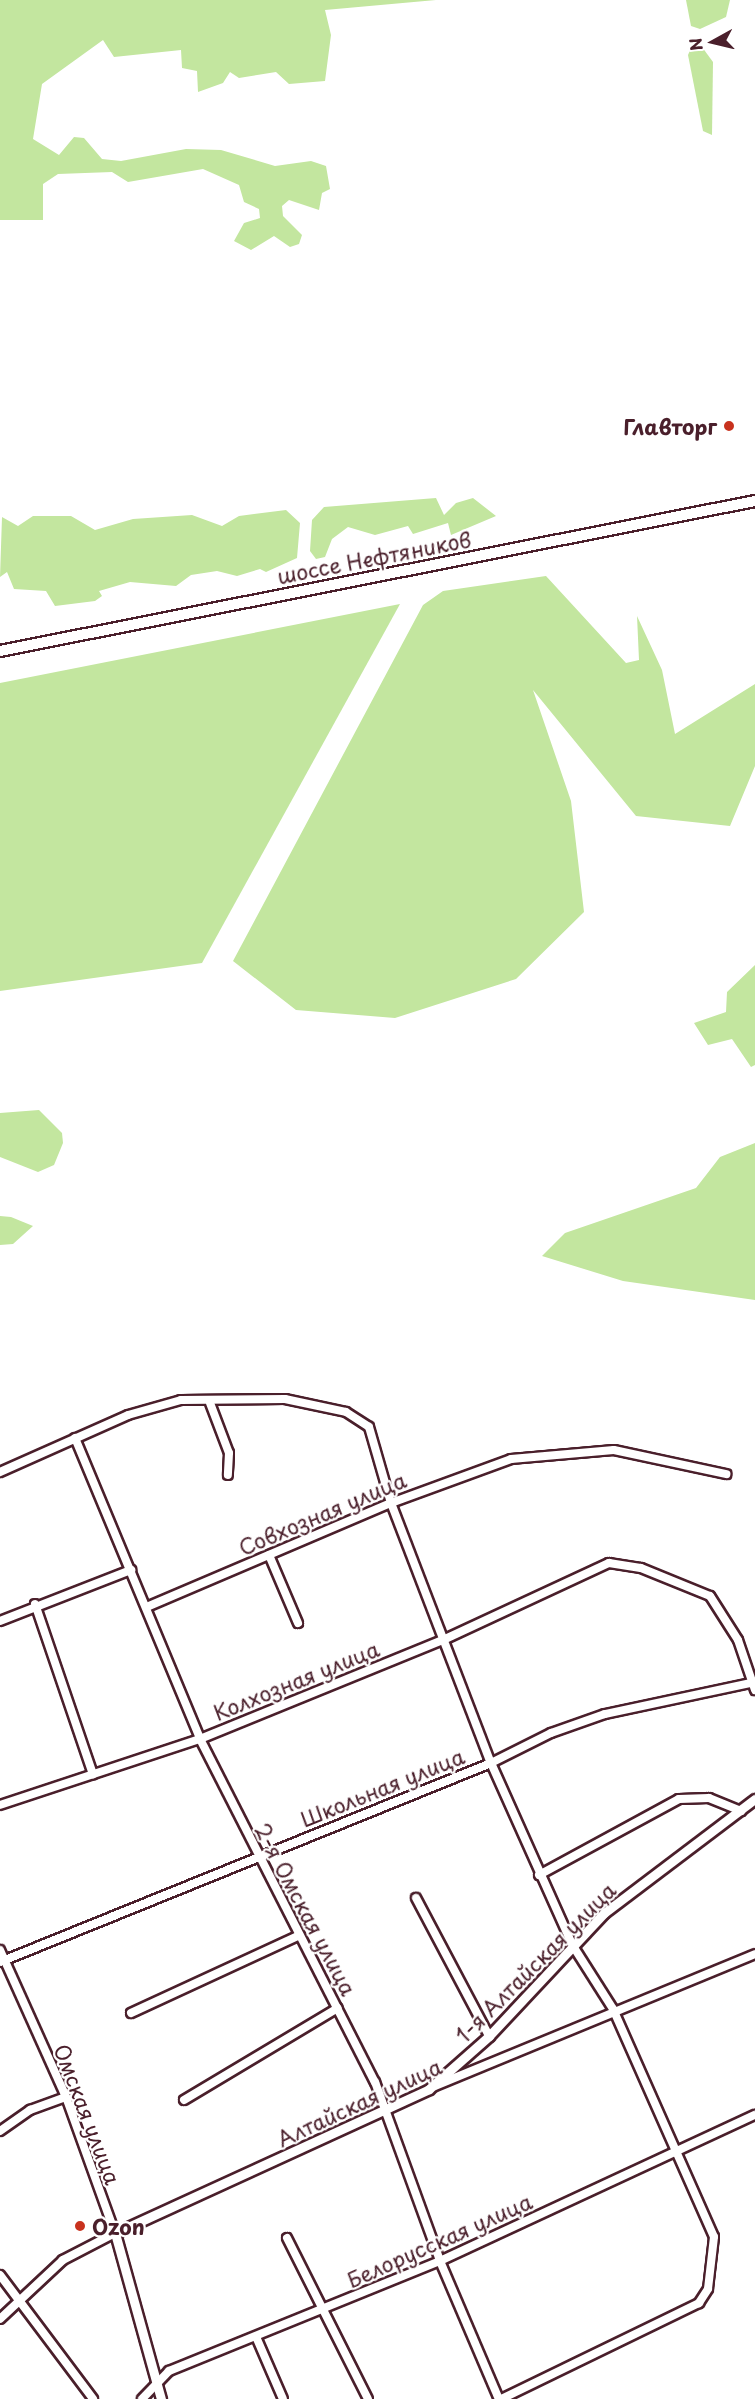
<!DOCTYPE html>
<html>
<head>
<meta charset="utf-8">
<style>
	body { margin:0 }
	#map { position:relative; width:755px; height:2399px; overflow:hidden; background:#fff; font-family:"Playpen Sans",sans-serif }
	div>[style] { position:absolute }
	[style*='--x'] { left:calc(var(--x)*1px); top:calc(var(--y)*1px); width:calc(var(--w)*1px); rotate:calc(var(--a)*1deg) }
	.green>* { inset:0; background:#c3e69f }
	.roads { filter:drop-shadow(2px 0 #4a1f2b) drop-shadow(-2px 0 #4a1f2b) drop-shadow(0 2px #4a1f2b) drop-shadow(0 -2px #4a1f2b) }
	.minor>* { height:8px; margin:-4px; padding:0 4px; transform-origin:4px; border-radius:4px; background:#fff }
	.tertiary>* { height:9px; margin:-4.5px; padding:0 4.5px; transform-origin:4.5px; border-radius:4.5px; background:#fff }
	.secondary>* { height:10px; margin:-5px; padding:0 5px; transform-origin:5px; border-radius:5px; background:#fff }
	.dots>* { width:16px; height:16px; translate:-50% -50%; box-sizing:border-box; border:3px solid #fff; border-radius:50% }
	span { translate:-50% -50%; white-space:nowrap; text-align:center; line-height:1.15; -webkit-text-stroke:4.5px #fff; paint-order:stroke }
	.poi-label { font-size:21px; color:#4a1f2b; font-weight:700 }
	.right { translate:-100% -50%; text-align:right }
	.left { translate:0 -50%; text-align:left }
	.street-label { font-size:21px; color:#4a1f2b }
	.north { position:absolute; left:683px; top:12px; width:60px; height:60px; -webkit-text-stroke:4px #fff; paint-order:stroke; rotate:262deg; font-size:16px; font-weight:700; line-height:24px; text-align:center; color:#4a1f2b }
	.north::after { content:''; display:block; margin:auto; width:21px; height:27px; background:#4a1f2b; clip-path:polygon(50% 0,100% 100%,50% 72%,0 100%) }
</style>
</head>
<body>
<div id="map">
	<div class="green">
		<i style="clip-path:polygon(0 0,436px 0,325px 10px,331px 35px,325px 81px,289px 84px,276px 72px,239px 78px,230px 72px,223px 83px,198px 92px,197px 71px,182px 68px,181px 50px,114px 57px,103px 40px,42px 84px,33px 139px,59px 155px,74px 137px,84px 138px,102px 159px,121px 161px,186px 149px,221px 150px,275px 166px,311px 161px,326px 166px,330px 189px,322px 193px,319px 210px,289px 200px,282px 206px,283px 216px,302px 235px,299px 244px,290px 247px,274px 236px,251px 250px,234px 241px,244px 223px,260px 218px,259px 209px,244px 202px,239px 185px,203px 169px,128px 182px,112px 172px,58px 174px,43px 184px,43px 220px,0 220px)"></i>
		<i style="clip-path:polygon(686px 0,730px 0,726px 17px,700px 29px,691px 26px)"></i>
		<i style="clip-path:polygon(692px 46px,702px 47px,713px 62px,712px 135px,703px 131px,688px 55px)"></i>
		<i style="clip-path:polygon(436px 498px,444px 515px,456px 503px,473px 498px,496px 516px,451px 535px,448px 523px,413px 534px,408px 526px,375px 535px,348px 527px,332px 539px,325px 557px,316px 559px,310px 551px,312px 520px,324px 507px)"></i>
		<i style="clip-path:polygon(286px 510px,300px 523px,297px 558px,266px 572px,260px 569px,237px 576px,217px 571px,191px 575px,176px 586px,130px 582px,99px 591px,102px 596px,95px 601px,55px 606px,46px 591px,14px 589px,7px 572px,0 577px,2px 517px,18px 526px,33px 516px,71px 516px,95px 530px,133px 519px,192px 515px,222px 526px,239px 516px)"></i>
		<i style="clip-path:polygon(546px 576px,626px 663px,639px 660px,637px 616px,662px 670px,675px 734px,755px 684px,755px 766px,730px 826px,636px 816px,533px 690px,571px 801px,584px 912px,516px 979px,395px 1018px,296px 1010px,233px 961px,423px 605px,443px 591px)"></i>
		<i style="clip-path:polygon(400px 604px,202px 963px,0 991px,0 683px)"></i>
		<i style="clip-path:polygon(755px 965px,755px 1065px,751px 1067px,732px 1039px,708px 1045px,694px 1023px,726px 1012px,727px 992px)"></i>
		<i style="clip-path:polygon(39px 1110px,62px 1133px,63px 1143px,54px 1165px,38px 1172px,0 1157px,0 1113px)"></i>
		<i style="clip-path:polygon(755px 1143px,755px 1300px,623px 1281px,542px 1256px,565px 1233px,696px 1188px,720px 1157px)"></i>
		<i style="clip-path:polygon(0 1216px,11px 1217px,33px 1226px,13px 1244px,0 1245px)"></i>
	</div>
	<div class="roads">
		<div class="minor">
			<i style="--x:210;--y:1403;--w:53;--a:69.2"></i>
			<i style="--x:229;--y:1453;--w:22;--a:93"></i>
			<i style="--x:75;--y:1438;--w:326;--a:67.4"></i>
			<i style="--x:200;--y:1739;--w:385;--a:63"></i>
			<i style="--x:375;--y:2082;--w:190;--a:70"></i>
			<i style="--x:440;--y:2261;--w:150;--a:66.9"></i>
			<i style="--x:0;--y:1472;--w:140;--a:-24"></i>
			<i style="--x:128;--y:1415;--w:55;--a:-15.8"></i>
			<i style="--x:181;--y:1400;--w:104;--a:-0.6"></i>
			<i style="--x:285;--y:1399;--w:62;--a:12"></i>
			<i style="--x:346;--y:1412;--w:27;--a:33"></i>
			<i style="--x:369;--y:1427;--w:79;--a:73.9"></i>
			<i style="--x:391;--y:1503;--w:279;--a:69"></i>
			<i style="--x:491;--y:1763;--w:201;--a:65.9"></i>
			<i style="--x:573;--y:1946;--w:75;--a:57.6"></i>
			<i style="--x:613;--y:2009;--w:249;--a:66.1"></i>
			<i style="--x:714;--y:2237;--w:52;--a:96.6"></i>
			<i style="--x:708;--y:2289;--w:17;--a:123"></i>
			<i style="--x:699;--y:2303;--w:220;--a:154.1"></i>
			<i style="--x:269;--y:1555;--w:74;--a:66.9"></i>
			<i style="--x:35;--y:1604;--w:180;--a:71.2"></i>
			<i style="--x:149;--y:1606;--w:263;--a:-23.1"></i>
			<i style="--x:391;--y:1503;--w:128;--a:-20.1"></i>
			<i style="--x:511;--y:1459;--w:103;--a:-5"></i>
			<i style="--x:614;--y:1450;--w:115;--a:12.1"></i>
			<i style="--x:0;--y:1621;--w:141;--a:-21.3"></i>
			<i style="--x:0;--y:1805;--w:211;--a:-18.3"></i>
			<i style="--x:200;--y:1739;--w:262;--a:-22.2"></i>
			<i style="--x:443;--y:1640;--w:183;--a:-24.9"></i>
			<i style="--x:609;--y:1563;--w:32;--a:9"></i>
			<i style="--x:641;--y:1568;--w:74;--a:22.1"></i>
			<i style="--x:710;--y:1596;--w:52;--a:57.5"></i>
			<i style="--x:738;--y:1640;--w:53;--a:71.2"></i>
			<i style="--x:539;--y:1875;--w:159;--a:-28.5"></i>
			<i style="--x:679;--y:1799;--w:30;--a:-2"></i>
			<i style="--x:709;--y:1798;--w:35;--a:22"></i>
			<i style="--x:416;--y:1898;--w:156;--a:62.1"></i>
			<i style="--x:0;--y:1950;--w:161;--a:65.8"></i>
			<i style="--x:66;--y:2097;--w:145;--a:70.2"></i>
			<i style="--x:115;--y:2233;--w:59;--a:152.6"></i>
			<i style="--x:63;--y:2260;--w:86;--a:136.9"></i>
			<i style="--x:0;--y:1962;--w:530;--a:-22.06"></i>
			<i style="--x:491;--y:1763;--w:67;--a:-26.6"></i>
			<i style="--x:551;--y:1733;--w:57;--a:-19.4"></i>
			<i style="--x:605;--y:1714;--w:149;--a:-12"></i>
			<i style="--x:131;--y:2013;--w:184;--a:-24.8"></i>
			<i style="--x:435;--y:2086;--w:346;--a:-22.4"></i>
			<i style="--x:184;--y:2100;--w:179;--a:-30.9"></i>
			<i style="--x:0;--y:2131;--w:37;--a:-35"></i>
			<i style="--x:30;--y:2110;--w:38;--a:-20"></i>
			<i style="--x:287;--y:2238;--w:180;--a:63.3"></i>
			<i style="--x:0;--y:2275;--w:155;--a:53.1"></i>
			<i style="--x:257;--y:2339;--w:65;--a:66.6"></i>
			<i style="--x:142;--y:2399;--w:39;--a:-46"></i>
			<i style="--x:169;--y:2371;--w:292;--a:-22.1"></i>
			<i style="--x:440;--y:2261;--w:347;--a:-24.9"></i>
		</div>
		<div class="tertiary">
			<i style="--x:161;--y:2399;--w:172;--a:-105.5"></i>
			<i style="--x:115;--y:2233;--w:345;--a:-24.6"></i>
			<i style="--x:429;--y:2089;--w:80;--a:-41.5"></i>
			<i style="--x:489;--y:2036;--w:168;--a:-46.9"></i>
			<i style="--x:604;--y:1913;--w:189;--a:-37.1"></i>
		</div>
		<div class="secondary">
			<i style="--x:0;--y:651;--w:770;--a:-11.24"></i>
		</div>
	</div>
	<div class="dots">
		<i style="left:729px;top:426px;background:#c8321e"></i>
		<i style="left:80px;top:2226px;background:#c8321e"></i>
	</div>
	<div class="poi-label">
		<span class="right" style="left:717px;top:426px">Главторг</span>
		<span class="left" style="left:92px;top:2226px">Ozon</span>
	</div>
	<div class="street-label">
		<span style="left:374px;top:557px;rotate:-11deg">шоссе Нефтяников</span>
		<span style="left:322px;top:1513px;rotate:-23deg">Совхозная улица</span>
		<span style="left:296px;top:1680px;rotate:-22deg">Колхозная улица</span>
		<span style="left:382px;top:1787px;rotate:-22deg">Школьная улица</span>
		<span style="left:306px;top:1909px;rotate:62deg">2-я Омская улица</span>
		<span style="left:535px;top:1962px;rotate:-45deg">1-я Алтайская улица</span>
		<span style="left:359px;top:2102px;rotate:-25deg">Алтайская улица</span>
		<span style="left:88px;top:2114px;rotate:69deg">Омская улица</span>
		<span style="left:439px;top:2240px;rotate:-24deg">Белорусская улица</span>
	</div>
	<div class="north">N</div>
</div>
</body>
</html>
